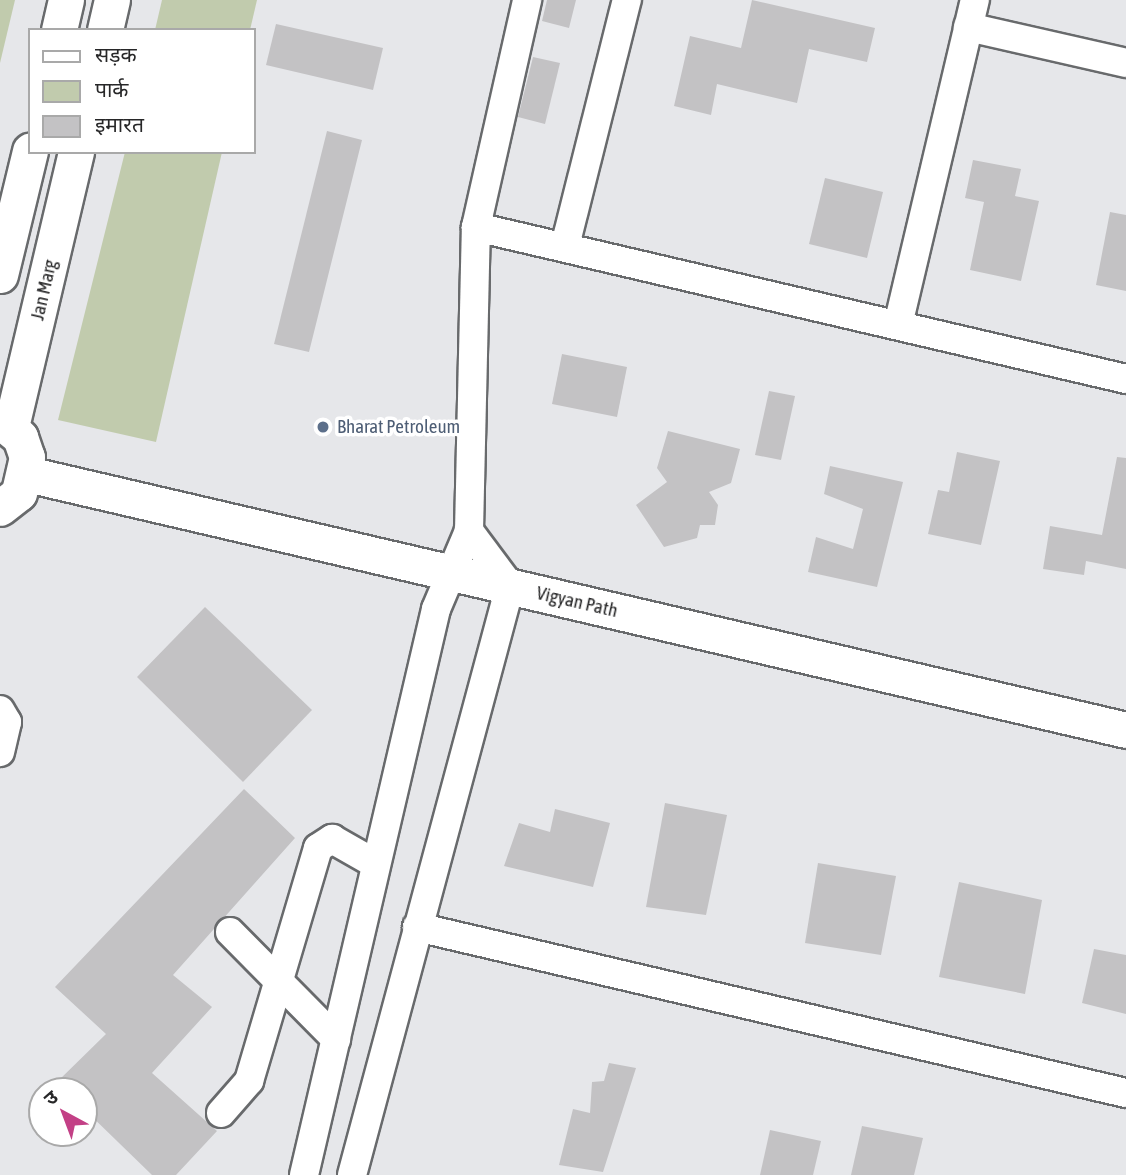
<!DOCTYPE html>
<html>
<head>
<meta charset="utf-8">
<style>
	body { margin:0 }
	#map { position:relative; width:1126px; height:1175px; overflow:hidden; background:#e6e7ea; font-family:"Asap Condensed","Noto Sans Devanagari",sans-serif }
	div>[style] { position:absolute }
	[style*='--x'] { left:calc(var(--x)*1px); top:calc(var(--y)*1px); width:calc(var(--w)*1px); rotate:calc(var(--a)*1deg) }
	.green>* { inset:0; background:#c1cbad }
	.building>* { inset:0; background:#c3c2c4 }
	.roads { filter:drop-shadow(2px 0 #686a6c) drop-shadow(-2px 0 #686a6c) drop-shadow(0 2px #686a6c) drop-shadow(0 -2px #686a6c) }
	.minor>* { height:28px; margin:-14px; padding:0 14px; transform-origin:14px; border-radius:14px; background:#fff }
	.major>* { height:35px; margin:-17.5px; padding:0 17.5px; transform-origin:17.5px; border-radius:17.5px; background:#fff }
	.dots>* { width:19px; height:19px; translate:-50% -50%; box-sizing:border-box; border:4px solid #fff; border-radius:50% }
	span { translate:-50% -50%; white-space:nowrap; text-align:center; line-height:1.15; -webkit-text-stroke:7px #fff; paint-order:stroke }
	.street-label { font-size:19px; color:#272728 }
	.service-label { font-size:19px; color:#4e5e75 }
	.left { translate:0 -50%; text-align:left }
	.legend { position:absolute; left:28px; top:28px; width:228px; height:126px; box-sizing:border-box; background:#fff; border:2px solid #a9a9a9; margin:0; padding:9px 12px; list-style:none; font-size:21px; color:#272728 }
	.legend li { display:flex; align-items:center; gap:14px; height:35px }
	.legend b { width:35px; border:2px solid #a9a9a9 }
	.north { position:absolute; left:28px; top:1077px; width:70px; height:70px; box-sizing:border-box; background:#fff; border:2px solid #a9a9a9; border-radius:50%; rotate:319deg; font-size:19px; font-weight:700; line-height:28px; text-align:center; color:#272728 }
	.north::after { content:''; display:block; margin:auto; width:24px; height:32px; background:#c34086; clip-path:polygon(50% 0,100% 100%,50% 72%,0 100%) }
</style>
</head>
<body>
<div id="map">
	<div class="green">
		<i style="clip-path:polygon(0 0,15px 0,0 63px)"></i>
		<i style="clip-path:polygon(162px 0,257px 0,250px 30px,155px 30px)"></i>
		<i style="clip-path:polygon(125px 152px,222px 152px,156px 442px,58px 420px)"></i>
	</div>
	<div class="building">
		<i style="clip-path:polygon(547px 0,576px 0,569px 28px,542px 21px)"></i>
		<i style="clip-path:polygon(752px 0,875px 28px,867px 62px,809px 49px,797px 103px,717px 84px,711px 115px,674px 106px,690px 36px,741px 48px)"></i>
		<i style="clip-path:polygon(276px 24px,383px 48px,373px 90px,266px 65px)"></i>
		<i style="clip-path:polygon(533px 57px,560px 63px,545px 124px,518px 117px)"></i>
		<i style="clip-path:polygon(327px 131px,362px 140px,309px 352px,274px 344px)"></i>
		<i style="clip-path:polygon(973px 160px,1021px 169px,1015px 196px,1039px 201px,1021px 281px,970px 270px,984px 202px,965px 198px)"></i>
		<i style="clip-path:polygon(825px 178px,883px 192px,867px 258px,809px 244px)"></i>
		<i style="clip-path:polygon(1110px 212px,1126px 215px,1126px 291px,1096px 285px)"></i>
		<i style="clip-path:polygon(562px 354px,627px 367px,617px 417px,552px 404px)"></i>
		<i style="clip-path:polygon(769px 391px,795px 396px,781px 460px,755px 455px)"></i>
		<i style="clip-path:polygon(668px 431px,740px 449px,731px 483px,709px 492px,718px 505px,715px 525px,700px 525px,697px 538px,664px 547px,636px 505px,667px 482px,657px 468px)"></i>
		<i style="clip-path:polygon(957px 452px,1000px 461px,981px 545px,928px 534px,938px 490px,949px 492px)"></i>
		<i style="clip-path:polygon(1117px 457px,1126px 458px,1126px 569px,1086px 561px,1084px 575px,1043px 569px,1050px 526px,1102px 535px)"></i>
		<i style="clip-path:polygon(830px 466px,903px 482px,877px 587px,808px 572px,816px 537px,853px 549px,863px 509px,824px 494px)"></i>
		<i style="clip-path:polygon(205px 607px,312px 710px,243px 782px,137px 677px)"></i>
		<i style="clip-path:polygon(244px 789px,295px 838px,173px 975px,212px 1007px,152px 1073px,217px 1131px,176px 1175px,152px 1175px,84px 1109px,84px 1091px,66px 1091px,57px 1082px,106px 1034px,55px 987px)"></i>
		<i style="clip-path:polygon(665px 803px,727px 815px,706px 915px,646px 907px)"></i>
		<i style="clip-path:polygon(555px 809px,610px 823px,593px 887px,504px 866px,519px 823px,550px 832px)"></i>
		<i style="clip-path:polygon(818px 863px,896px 876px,881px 955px,805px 943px)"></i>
		<i style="clip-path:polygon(959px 882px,1042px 900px,1025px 994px,939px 977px)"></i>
		<i style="clip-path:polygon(1094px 949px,1126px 955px,1126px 1014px,1082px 1003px)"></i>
		<i style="clip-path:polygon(609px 1063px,636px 1068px,603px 1172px,559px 1165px,573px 1109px,590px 1113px,592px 1082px,604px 1081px)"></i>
		<i style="clip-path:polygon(862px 1126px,923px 1138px,914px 1175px,851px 1175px)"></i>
		<i style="clip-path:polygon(770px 1130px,821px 1141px,813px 1175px,760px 1175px)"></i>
	</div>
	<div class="roads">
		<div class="minor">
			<i style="--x:968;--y:27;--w:162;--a:12.8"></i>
			<i style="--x:476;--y:227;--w:668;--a:13.16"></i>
			<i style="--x:565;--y:246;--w:254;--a:-75.9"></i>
			<i style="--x:898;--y:325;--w:334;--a:-76.7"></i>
			<i style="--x:0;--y:710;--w:14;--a:60"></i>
			<i style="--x:7;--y:722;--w:31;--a:103"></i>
			<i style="--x:417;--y:927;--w:728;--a:13.18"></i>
			<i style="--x:230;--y:932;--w:151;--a:45.3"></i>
			<i style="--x:221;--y:1113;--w:43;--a:-48.8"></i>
			<i style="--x:249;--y:1081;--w:243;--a:-73.5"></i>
			<i style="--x:318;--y:848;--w:17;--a:-33"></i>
			<i style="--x:332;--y:839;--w:48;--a:29.7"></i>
			<i style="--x:304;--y:1175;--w:581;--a:-76.87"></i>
			<i style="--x:436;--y:609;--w:85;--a:-67.1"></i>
			<i style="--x:469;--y:531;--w:304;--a:-88.7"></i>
			<i style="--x:476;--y:227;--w:233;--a:-77.3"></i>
			<i style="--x:352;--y:1175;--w:610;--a:-74.98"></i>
			<i style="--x:510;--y:586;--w:69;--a:-126.7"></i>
		</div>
		<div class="major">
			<i style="--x:59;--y:30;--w:31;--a:-77"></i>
			<i style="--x:105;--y:30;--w:31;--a:-77"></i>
			<i style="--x:0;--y:275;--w:128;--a:-76.4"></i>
			<i style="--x:0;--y:421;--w:26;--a:39"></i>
			<i style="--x:20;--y:437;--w:21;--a:71"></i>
			<i style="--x:27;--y:457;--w:37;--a:103"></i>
			<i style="--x:19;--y:493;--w:24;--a:142"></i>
			<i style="--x:11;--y:427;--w:283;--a:-76.7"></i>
			<i style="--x:27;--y:474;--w:1128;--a:13.11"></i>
		</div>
	</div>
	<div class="dots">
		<i style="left:323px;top:427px;background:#5c6f8a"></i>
	</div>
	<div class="street-label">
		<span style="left:44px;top:290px;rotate:-77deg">Jan Marg</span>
		<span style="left:577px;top:602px;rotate:13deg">Vigyan Path</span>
	</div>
	<div class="service-label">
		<span class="left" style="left:337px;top:427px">Bharat Petroleum</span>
	</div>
	<ul class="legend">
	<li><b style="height:9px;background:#fff"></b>सड़क</li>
	<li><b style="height:19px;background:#c1cbad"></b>पार्क</li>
	<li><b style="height:19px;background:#c3c2c4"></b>इमारत</li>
	</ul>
	<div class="north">उ</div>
</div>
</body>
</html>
